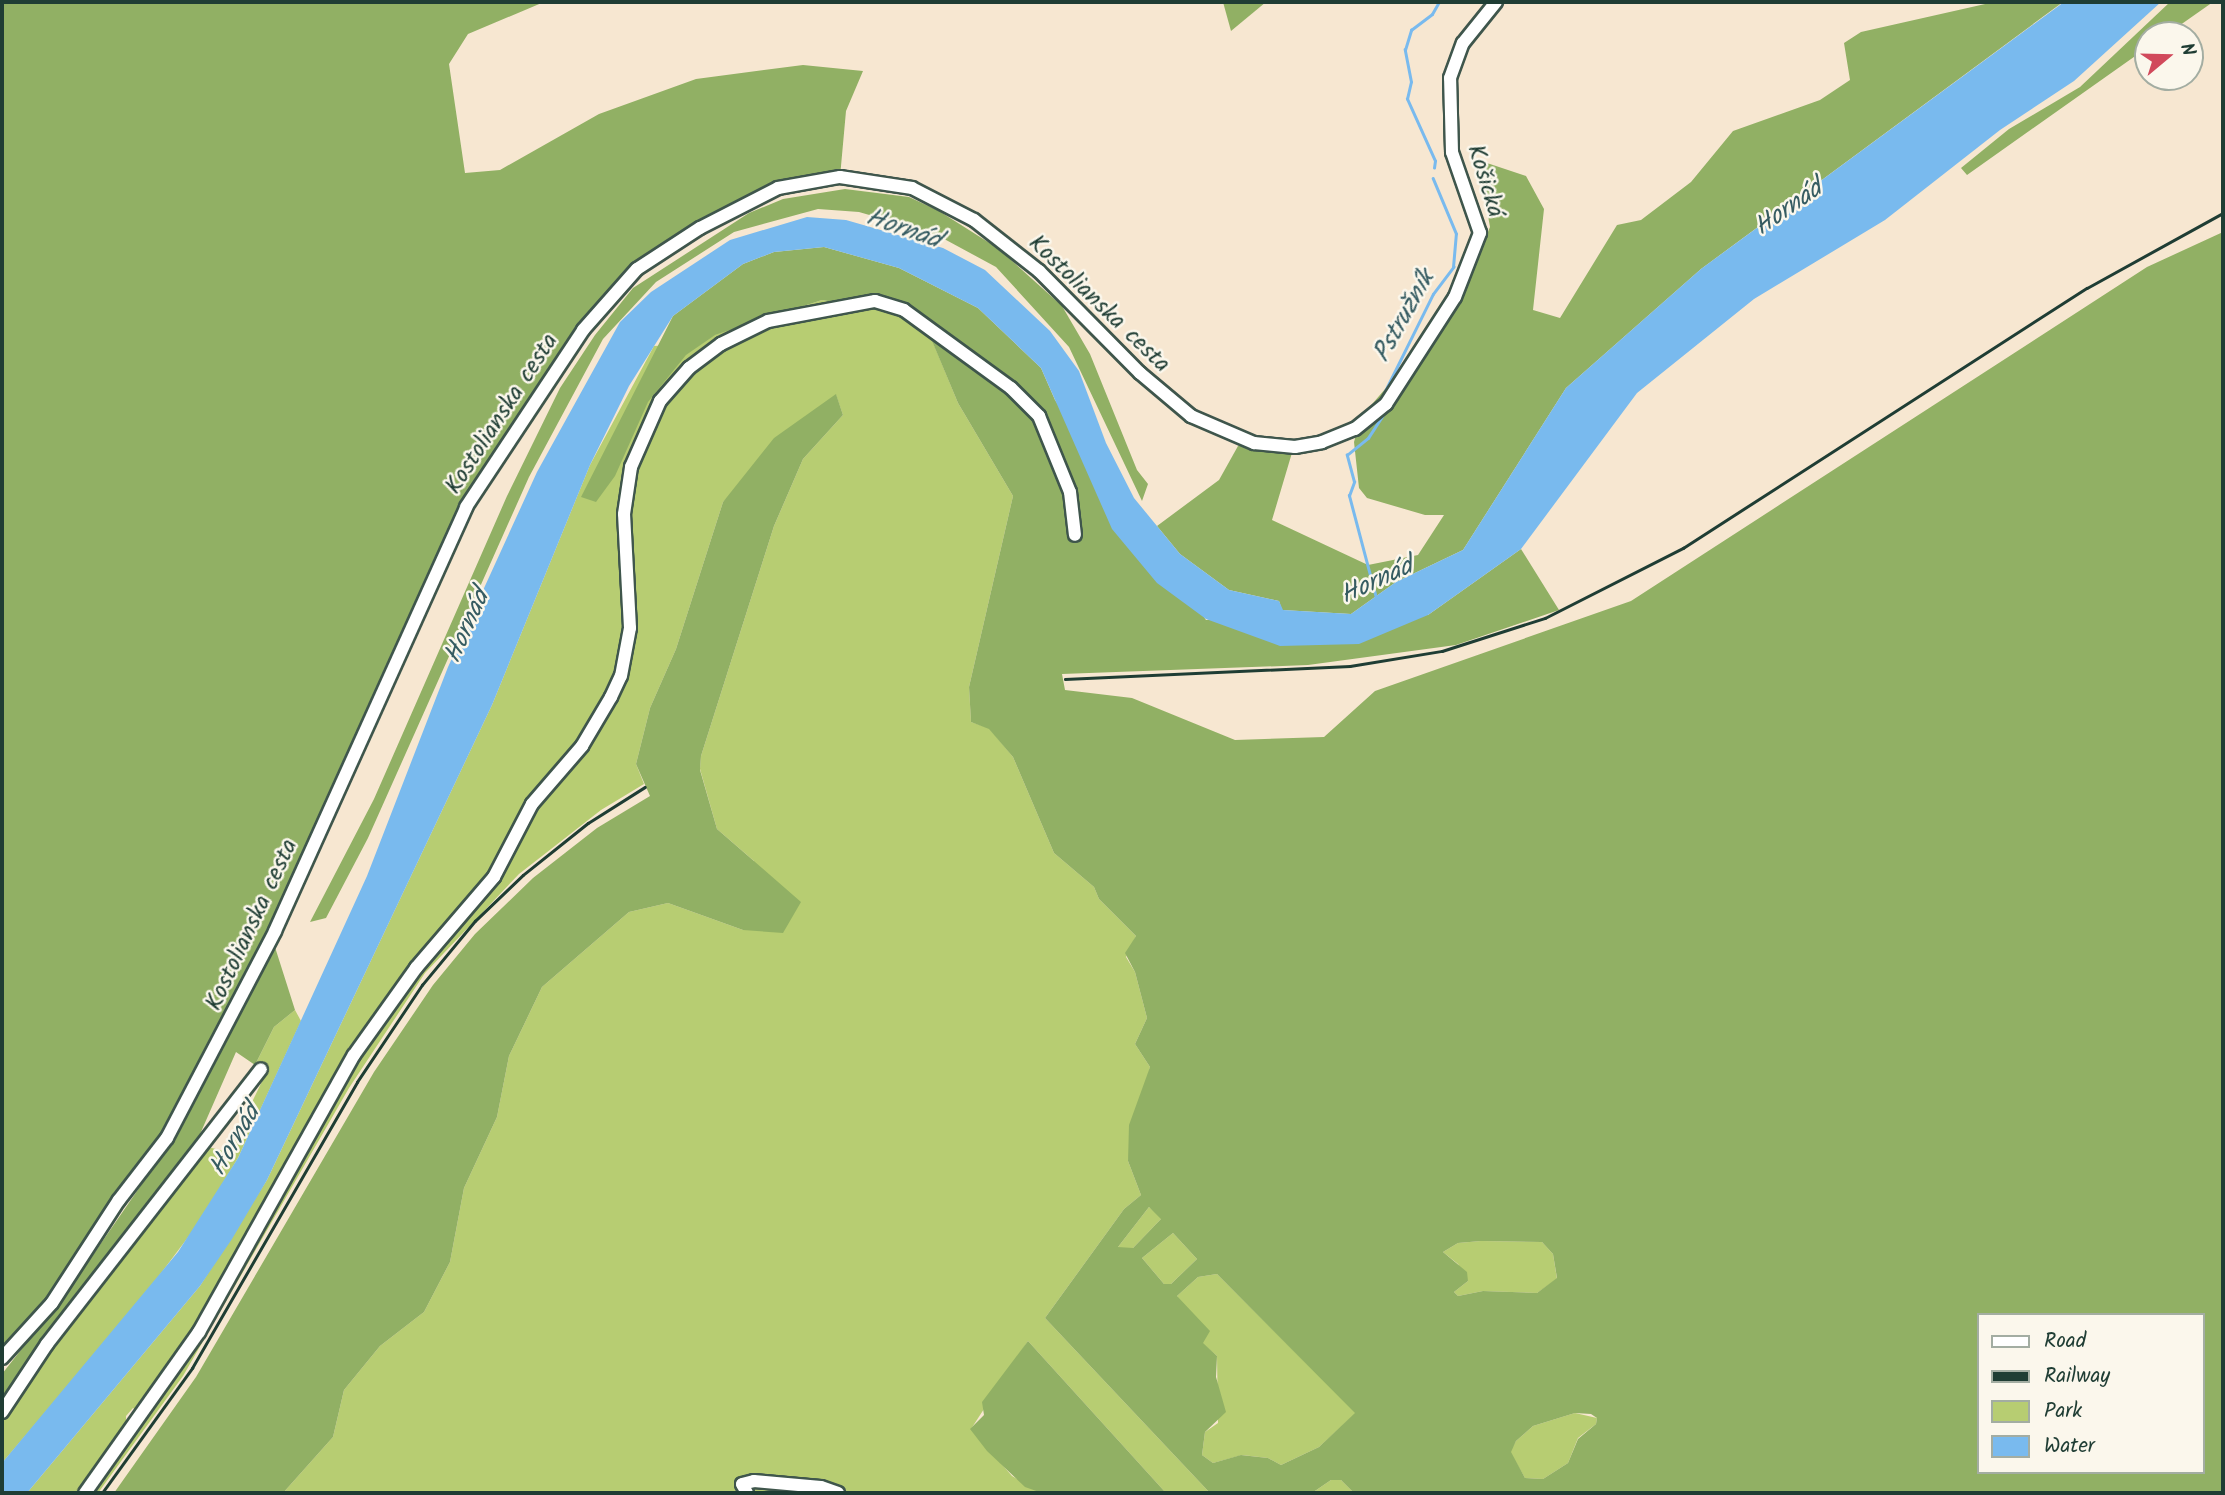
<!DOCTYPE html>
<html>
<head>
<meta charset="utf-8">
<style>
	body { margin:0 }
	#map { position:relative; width:2225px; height:1495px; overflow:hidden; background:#f7e7d1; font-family:Kalam,sans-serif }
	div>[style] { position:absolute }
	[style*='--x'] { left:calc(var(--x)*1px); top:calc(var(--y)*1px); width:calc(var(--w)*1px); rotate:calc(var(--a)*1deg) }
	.green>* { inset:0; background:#b7cd72 }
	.forest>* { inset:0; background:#91b064 }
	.water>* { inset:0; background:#79baee }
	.stream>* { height:2.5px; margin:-1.25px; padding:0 1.25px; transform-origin:1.25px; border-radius:1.25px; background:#79baee }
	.roads { filter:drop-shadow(2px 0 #3f564c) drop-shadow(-2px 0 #3f564c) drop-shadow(0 2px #3f564c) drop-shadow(0 -2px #3f564c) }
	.minor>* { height:12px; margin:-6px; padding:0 6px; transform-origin:6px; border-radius:6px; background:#fff }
	.rail>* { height:2.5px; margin:-1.25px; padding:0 1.25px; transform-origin:1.25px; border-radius:1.25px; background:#1f3d34 }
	span { translate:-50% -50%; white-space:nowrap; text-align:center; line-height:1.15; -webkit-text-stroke:5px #fbf7ec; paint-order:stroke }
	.street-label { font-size:24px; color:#1f3d34 }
	.water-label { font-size:26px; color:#365c62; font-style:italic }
	.frame { position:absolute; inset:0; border:4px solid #1f3d34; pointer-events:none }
	.legend { position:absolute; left:1977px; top:1313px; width:228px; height:161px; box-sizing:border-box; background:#fbf7ec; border:2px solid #a3ada2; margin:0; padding:9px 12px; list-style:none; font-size:21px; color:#1f3d34 }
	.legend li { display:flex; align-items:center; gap:14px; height:35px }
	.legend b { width:35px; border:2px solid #a3ada2 }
	.north { position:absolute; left:2134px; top:21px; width:70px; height:70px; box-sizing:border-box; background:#fbf7ec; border:2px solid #a3ada2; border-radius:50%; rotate:71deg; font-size:19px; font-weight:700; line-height:28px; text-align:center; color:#1f3d34 }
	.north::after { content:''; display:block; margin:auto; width:24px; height:32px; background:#d1495b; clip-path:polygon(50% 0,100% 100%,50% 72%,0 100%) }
</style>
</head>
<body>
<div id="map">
	<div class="green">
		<i style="clip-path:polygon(822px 300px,922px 316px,958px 403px,1013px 496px,969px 687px,971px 722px,989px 728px,1013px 757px,1054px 853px,1094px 887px,1099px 899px,1136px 936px,1126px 957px,1135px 972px,1147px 1018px,1135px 1044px,1150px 1067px,1128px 1161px,1141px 1195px,1124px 1209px,1045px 1318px,1210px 1493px,1166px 1493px,1028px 1341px,971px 1429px,1012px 1476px,1042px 1493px,283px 1493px,333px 1437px,344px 1390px,380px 1346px,424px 1312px,450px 1262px,464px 1188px,497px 1117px,509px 1056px,542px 987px,629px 912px,668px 903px,743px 930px,754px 861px,717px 829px,700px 769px,701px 756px,774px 526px,803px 459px,843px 415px,836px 395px,723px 502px,676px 649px,650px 708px,636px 764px,644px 784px,601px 810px,519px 874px,425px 973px,349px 1088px,183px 1376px,98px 1493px,88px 1493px,209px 1311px,140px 1413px,133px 1408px,126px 1416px,126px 1432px,82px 1493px,27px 1493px,200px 1286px,267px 1180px,492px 705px,590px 465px,654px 346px,686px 344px)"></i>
		<i style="clip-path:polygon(295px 1010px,301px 1021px,238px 1158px,198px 1224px,140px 1301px,2px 1463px,2px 1416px,50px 1345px,204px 1146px,228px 1152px,266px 1073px,255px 1065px,274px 1027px)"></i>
		<i style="clip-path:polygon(1149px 1207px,1162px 1218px,1133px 1248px,1124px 1251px,1118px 1247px)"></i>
		<i style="clip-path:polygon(1173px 1233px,1197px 1259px,1171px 1284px,1164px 1284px,1142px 1258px)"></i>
		<i style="clip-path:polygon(1481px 1241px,1542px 1242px,1553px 1254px,1557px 1279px,1537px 1293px,1483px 1291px,1458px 1296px,1454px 1292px,1468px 1281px,1458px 1264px,1443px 1252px,1458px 1243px)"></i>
		<i style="clip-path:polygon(1217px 1274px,1356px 1413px,1319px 1447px,1281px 1465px,1268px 1458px,1242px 1455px,1213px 1463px,1202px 1455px,1205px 1432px,1218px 1423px,1217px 1356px,1202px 1343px,1177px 1296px,1198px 1277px)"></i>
		<i style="clip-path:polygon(1575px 1413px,1597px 1418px,1596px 1424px,1578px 1438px,1568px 1463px,1543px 1479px,1525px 1478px,1510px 1452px,1516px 1441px,1533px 1426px)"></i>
		<i style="clip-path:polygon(1331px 1480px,1341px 1480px,1354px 1493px,1312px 1493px)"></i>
	</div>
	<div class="forest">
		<i style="clip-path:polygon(2px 2px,544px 2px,468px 34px,449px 64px,465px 173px,500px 170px,599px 114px,696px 79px,803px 65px,863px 71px,846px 111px,840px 177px,805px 181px,669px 246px,603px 302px,505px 445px,388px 675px,284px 914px,186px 1105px,70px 1277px,2px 1358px)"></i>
		<i style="clip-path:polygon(1223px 2px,1266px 2px,1231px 31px)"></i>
		<i style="clip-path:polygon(1994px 2px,2063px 2px,1701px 269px,1566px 388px,1463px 550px,1396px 582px,1351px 614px,1282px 610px,1279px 601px,1229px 590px,1180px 554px,1157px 526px,1219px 480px,1238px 446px,1294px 446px,1272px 520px,1368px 565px,1418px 555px,1444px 515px,1425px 515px,1367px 498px,1359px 488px,1354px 442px,1361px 417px,1434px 332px,1472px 270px,1490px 227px,1478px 160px,1526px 176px,1544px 209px,1533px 310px,1560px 318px,1617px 225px,1641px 220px,1691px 182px,1733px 131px,1820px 100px,1850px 80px,1844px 43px,1861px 32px)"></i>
		<i style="clip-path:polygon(2170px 2px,2213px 2px,2166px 35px,2148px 35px,2148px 47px,1967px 175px,1961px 168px,2009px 129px,2080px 87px)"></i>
		<i style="clip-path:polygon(845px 189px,909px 197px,939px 211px,999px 249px,1062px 306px,1090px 354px,1137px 470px,1148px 484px,1142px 501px,1069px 347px,996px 267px,935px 234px,859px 212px,818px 209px,734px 232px,656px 282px,603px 339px,529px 477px,368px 838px,326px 918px,310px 922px,374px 799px,507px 496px,560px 388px,595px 335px,633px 288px,749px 213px,783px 199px)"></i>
		<i style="clip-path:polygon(evenodd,2223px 232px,2223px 1493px,1354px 1493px,1341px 1480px,1331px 1480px,1312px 1493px,1210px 1493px,1045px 1318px,1124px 1209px,1141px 1195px,1128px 1161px,1129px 1125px,1150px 1067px,1135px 1044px,1147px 1018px,1135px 972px,1125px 953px,1136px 936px,1099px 899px,1094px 887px,1054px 853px,1013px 757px,989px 729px,971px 722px,969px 687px,1013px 496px,958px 403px,922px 317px,822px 300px,715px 335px,686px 355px,648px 402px,615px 476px,596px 502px,581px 497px,673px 316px,743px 264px,774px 252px,824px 247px,899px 268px,978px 308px,1041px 368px,1055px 400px,1206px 620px,1428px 615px,1521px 549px,1559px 610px,1456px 645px,1308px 665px,1062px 674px,1065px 690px,1132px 698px,1235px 740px,1324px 737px,1375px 691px,1631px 601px,2147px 267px,2223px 232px,1149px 1207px,1161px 1219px,1133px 1248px,1118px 1247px,1149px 1207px,2223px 232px,1173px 1233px,1197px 1259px,1171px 1284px,1164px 1284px,1142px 1258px,1173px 1233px,2223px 232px,1481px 1241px,1542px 1242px,1553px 1254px,1557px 1278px,1537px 1293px,1483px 1291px,1458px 1296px,1454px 1292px,1468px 1281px,1467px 1272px,1443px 1252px,1458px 1243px,1481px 1241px,2223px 232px,1217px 1274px,1355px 1413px,1319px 1447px,1281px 1465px,1268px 1458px,1241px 1455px,1213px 1463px,1202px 1455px,1205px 1432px,1226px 1412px,1216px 1377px,1217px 1356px,1203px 1343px,1210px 1331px,1177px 1296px,1198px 1277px,1217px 1274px,2223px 232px,1978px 1315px,2202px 1315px,2202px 1472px,1978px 1472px,1978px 1315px,2223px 232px,1575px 1413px,1591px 1414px,1597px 1418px,1596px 1424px,1578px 1439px,1568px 1463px,1543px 1479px,1525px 1478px,1511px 1452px,1516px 1441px,1533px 1426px,1575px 1413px)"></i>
		<i style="clip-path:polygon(836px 394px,843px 415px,803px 459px,774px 526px,701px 756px,700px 770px,717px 829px,801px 902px,783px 933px,743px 930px,668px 903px,629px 912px,542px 987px,509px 1056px,497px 1117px,464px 1188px,450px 1262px,424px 1312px,380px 1346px,344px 1390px,333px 1437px,283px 1493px,114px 1493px,196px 1377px,374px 1072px,433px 985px,475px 934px,533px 878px,597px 828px,650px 796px,636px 764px,650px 708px,676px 649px,723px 502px,774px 438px)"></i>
		<i style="clip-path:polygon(274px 944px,295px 1010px,274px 1027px,255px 1065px,236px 1052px,197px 1141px,2px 1400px,2px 1374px,75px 1281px,166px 1149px)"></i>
		<i style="clip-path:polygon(1028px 1341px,1166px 1493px,1042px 1493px,1025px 1487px,987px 1451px,970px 1429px,984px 1415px,982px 1402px)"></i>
	</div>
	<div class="water">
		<i style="clip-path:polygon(2064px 2px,2161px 2px,2074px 81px,2000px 130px,1885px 220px,1754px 299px,1637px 393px,1521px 549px,1428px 615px,1359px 644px,1280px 646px,1206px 619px,1157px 583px,1112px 529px,1041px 368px,978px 308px,899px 268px,824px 247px,774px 252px,743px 264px,673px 316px,629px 386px,590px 465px,492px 705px,267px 1180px,232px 1239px,200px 1286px,27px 1493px,2px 1493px,2px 1463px,178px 1252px,238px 1158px,367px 876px,448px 667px,537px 472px,620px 322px,651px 292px,730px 240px,807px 217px,846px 220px,943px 248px,985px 270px,1050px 331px,1079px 371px,1106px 443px,1134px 498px,1180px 554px,1229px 590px,1279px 601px,1283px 610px,1351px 614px,1396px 582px,1463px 550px,1566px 388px,1701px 269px)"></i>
	</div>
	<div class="stream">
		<i style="--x:1434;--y:168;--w:7;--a:-82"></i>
		<i style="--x:1435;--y:161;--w:68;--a:-114.3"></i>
		<i style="--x:1407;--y:99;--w:17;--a:-77"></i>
		<i style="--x:1411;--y:82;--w:33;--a:-101"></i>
		<i style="--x:1405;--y:50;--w:21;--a:-73"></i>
		<i style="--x:1411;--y:30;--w:26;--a:-37"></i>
		<i style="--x:1432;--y:14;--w:14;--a:-60"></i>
		<i style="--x:1384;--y:393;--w:110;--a:-63.7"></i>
		<i style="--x:1433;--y:294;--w:34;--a:-53"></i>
		<i style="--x:1453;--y:267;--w:33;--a:-85"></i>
		<i style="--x:1456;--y:234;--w:60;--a:-112.7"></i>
		<i style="--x:1376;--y:598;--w:106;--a:-104.8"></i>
		<i style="--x:1349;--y:496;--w:15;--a:-70"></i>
		<i style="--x:1354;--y:482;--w:28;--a:-105"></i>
		<i style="--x:1347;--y:455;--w:27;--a:-39"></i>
		<i style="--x:1368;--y:438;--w:31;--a:-57"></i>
		<i style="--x:2221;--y:1493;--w:7;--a:-74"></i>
	</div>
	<div class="roads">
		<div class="minor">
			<i style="--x:2;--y:1358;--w:74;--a:-47.7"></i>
			<i style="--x:52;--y:1303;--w:123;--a:-57"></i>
			<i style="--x:119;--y:1200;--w:78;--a:-52.3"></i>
			<i style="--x:167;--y:1138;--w:233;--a:-62.4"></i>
			<i style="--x:275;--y:931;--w:465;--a:-65.7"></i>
			<i style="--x:466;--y:507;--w:212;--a:-56.5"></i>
			<i style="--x:583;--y:330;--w:81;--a:-48.5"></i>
			<i style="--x:637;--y:269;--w:75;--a:-33.1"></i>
			<i style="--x:700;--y:228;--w:88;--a:-27.1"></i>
			<i style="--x:778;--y:188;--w:63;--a:-10.1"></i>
			<i style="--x:840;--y:177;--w:73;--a:8.7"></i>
			<i style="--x:912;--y:188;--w:70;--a:27.3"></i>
			<i style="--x:974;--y:220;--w:83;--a:38.1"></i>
			<i style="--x:1039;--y:271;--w:144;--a:45.3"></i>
			<i style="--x:1140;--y:373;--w:67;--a:40.1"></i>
			<i style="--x:1191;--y:416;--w:69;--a:23.2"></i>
			<i style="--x:1254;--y:443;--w:41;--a:5.6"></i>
			<i style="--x:1295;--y:447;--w:27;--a:-10"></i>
			<i style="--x:1322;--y:442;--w:35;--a:-22"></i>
			<i style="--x:1355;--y:429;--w:40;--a:-39"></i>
			<i style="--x:1386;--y:404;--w:127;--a:-57.2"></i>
			<i style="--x:1455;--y:297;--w:69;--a:-68.7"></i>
			<i style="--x:1480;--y:233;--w:86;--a:-109.1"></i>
			<i style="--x:1452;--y:152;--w:74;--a:-91.5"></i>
			<i style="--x:1450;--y:78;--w:37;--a:-70"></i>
			<i style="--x:1463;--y:43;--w:53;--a:-51.2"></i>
			<i style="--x:2;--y:1412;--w:82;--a:-56.5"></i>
			<i style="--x:47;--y:1344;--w:348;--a:-52.1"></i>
			<i style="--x:85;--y:1493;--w:197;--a:-54.7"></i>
			<i style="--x:199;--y:1332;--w:317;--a:-60.8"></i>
			<i style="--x:354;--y:1055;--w:107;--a:-54.5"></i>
			<i style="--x:416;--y:968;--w:120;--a:-49.4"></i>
			<i style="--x:494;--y:877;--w:82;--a:-62.5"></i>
			<i style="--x:532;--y:804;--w:77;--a:-49.2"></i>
			<i style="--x:582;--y:746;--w:57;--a:-59.4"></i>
			<i style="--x:611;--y:697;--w:23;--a:-65"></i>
			<i style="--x:621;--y:676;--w:49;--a:-79.4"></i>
			<i style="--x:630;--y:628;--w:114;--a:-93"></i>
			<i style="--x:624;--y:514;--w:48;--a:-81.5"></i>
			<i style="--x:631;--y:467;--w:72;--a:-66.3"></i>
			<i style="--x:660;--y:401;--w:44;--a:-48.7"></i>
			<i style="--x:689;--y:368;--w:40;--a:-37"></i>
			<i style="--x:721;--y:344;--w:52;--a:-26.1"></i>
			<i style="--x:768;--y:321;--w:109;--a:-10.6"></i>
			<i style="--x:875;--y:301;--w:30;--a:17"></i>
			<i style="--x:904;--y:310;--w:132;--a:36.1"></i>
			<i style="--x:1011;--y:388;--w:40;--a:45"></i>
			<i style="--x:1039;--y:416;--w:82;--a:67.8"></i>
			<i style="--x:1070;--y:492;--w:43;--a:83.4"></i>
			<i style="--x:747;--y:1493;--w:10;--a:-119"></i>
			<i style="--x:742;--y:1484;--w:12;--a:-14"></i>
			<i style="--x:754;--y:1481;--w:67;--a:5.1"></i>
			<i style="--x:821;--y:1487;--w:18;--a:19"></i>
		</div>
	</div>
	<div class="rail">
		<i style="--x:1065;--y:679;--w:285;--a:-2.6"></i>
		<i style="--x:1350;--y:666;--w:93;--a:-9.3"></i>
		<i style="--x:1442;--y:651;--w:108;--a:-17.8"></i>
		<i style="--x:1545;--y:618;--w:155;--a:-26.9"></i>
		<i style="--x:1683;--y:548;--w:480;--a:-32.8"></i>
		<i style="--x:2087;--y:288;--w:155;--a:-28.9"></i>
		<i style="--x:102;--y:1493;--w:154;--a:-54.2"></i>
		<i style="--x:192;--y:1368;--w:330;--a:-60"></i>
		<i style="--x:357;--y:1082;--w:117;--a:-56.2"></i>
		<i style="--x:422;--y:985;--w:83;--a:-50.4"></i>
		<i style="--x:475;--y:921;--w:66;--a:-43.8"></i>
		<i style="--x:523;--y:875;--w:83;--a:-38.7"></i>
		<i style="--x:588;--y:823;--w:67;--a:-32.3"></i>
	</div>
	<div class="street-label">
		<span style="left:1485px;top:181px;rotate:73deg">Košická</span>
		<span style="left:1099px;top:304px;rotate:44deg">Kostolianska cesta</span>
		<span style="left:502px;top:414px;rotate:-57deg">Kostolianska cesta</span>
		<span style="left:252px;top:925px;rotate:-65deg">Kostolianska cesta</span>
	</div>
	<div class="water-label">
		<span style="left:1789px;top:209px;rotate:-35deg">Hornád</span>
		<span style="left:903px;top:230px;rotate:19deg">Hornád</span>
		<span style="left:1405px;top:317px;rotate:-61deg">Pstružník</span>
		<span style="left:1377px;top:582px;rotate:-25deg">Hornád</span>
		<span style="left:468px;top:627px;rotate:-66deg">Hornád</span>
		<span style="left:236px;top:1141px;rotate:-60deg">Hornád</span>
	</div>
	<div class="frame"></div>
	<ul class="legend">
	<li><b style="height:9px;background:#fff"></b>Road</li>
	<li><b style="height:9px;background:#1f3d34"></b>Railway</li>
	<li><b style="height:19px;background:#b7cd72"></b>Park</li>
	<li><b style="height:19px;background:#79baee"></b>Water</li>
	</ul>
	<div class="north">N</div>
</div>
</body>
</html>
